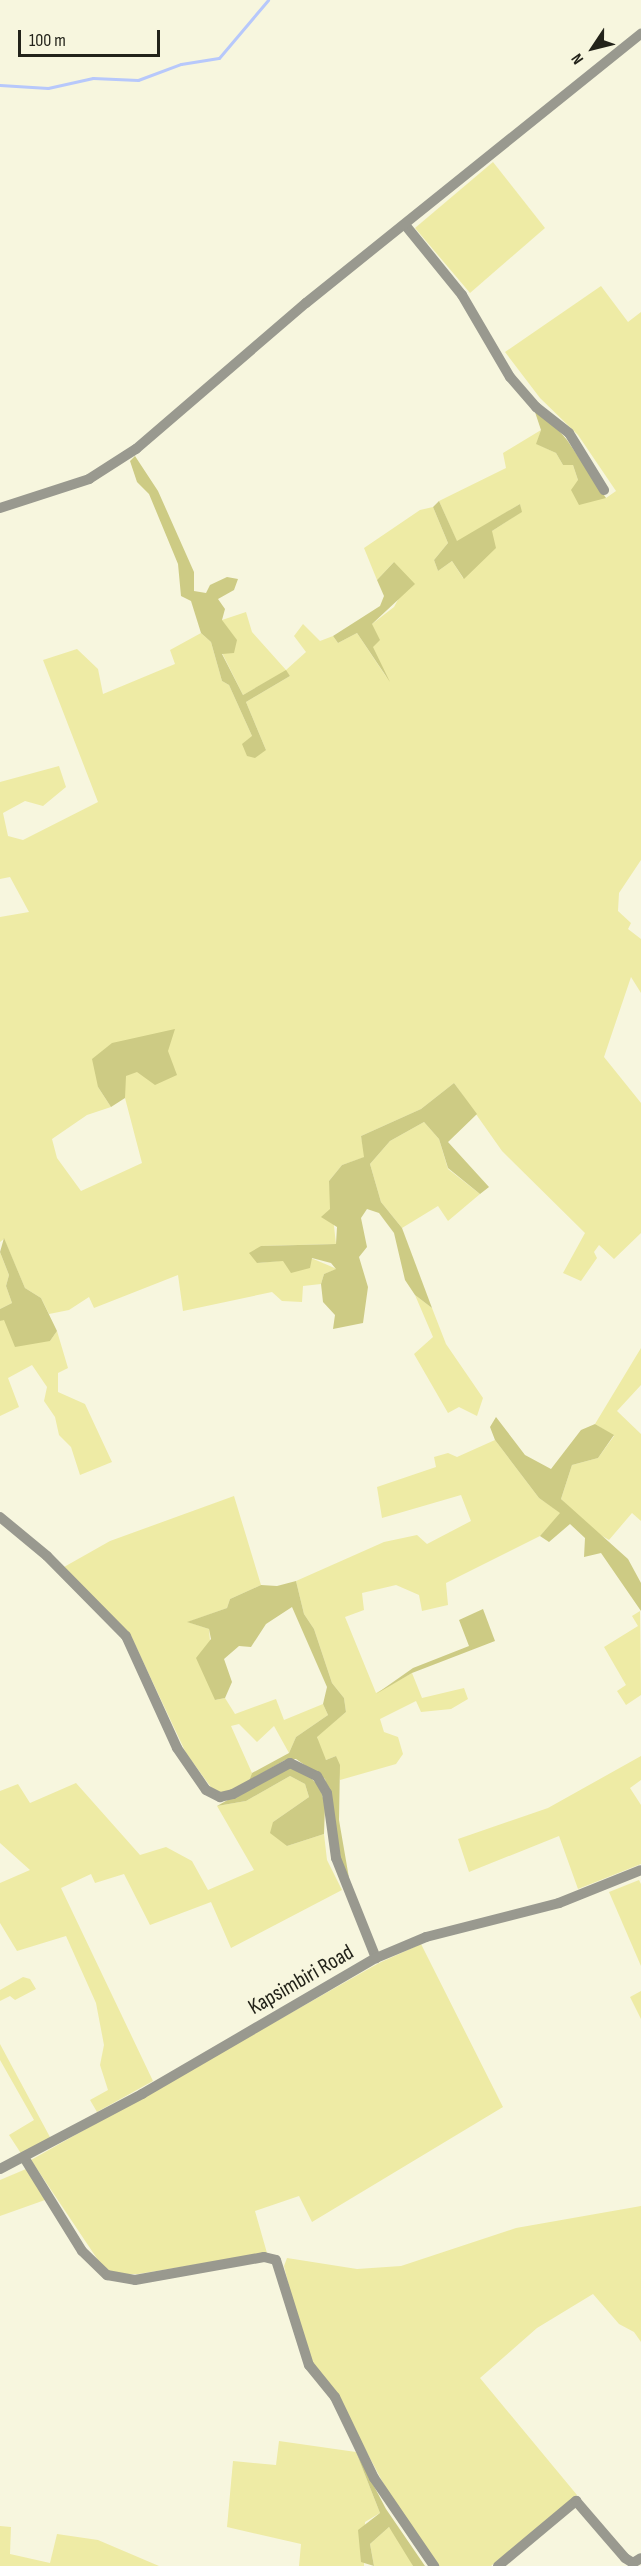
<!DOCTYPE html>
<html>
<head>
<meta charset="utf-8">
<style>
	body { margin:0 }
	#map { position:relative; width:641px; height:2566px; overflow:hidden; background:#f7f6de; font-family:"Sofia Sans Condensed",sans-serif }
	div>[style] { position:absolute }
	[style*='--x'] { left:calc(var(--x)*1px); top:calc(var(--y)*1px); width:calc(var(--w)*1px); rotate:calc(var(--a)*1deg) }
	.green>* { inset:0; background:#eeeba5 }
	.forest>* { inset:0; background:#cdcb84 }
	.stream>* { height:3px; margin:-1.5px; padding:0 1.5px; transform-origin:1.5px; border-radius:1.5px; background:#b7c8fb }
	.minor>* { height:10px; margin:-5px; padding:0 5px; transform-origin:5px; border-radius:5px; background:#99998f }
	span { translate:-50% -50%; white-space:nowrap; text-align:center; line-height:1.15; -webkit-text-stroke:4.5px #f7f6de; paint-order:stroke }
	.street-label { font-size:22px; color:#23231a }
	.north { position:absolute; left:563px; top:18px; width:60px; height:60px; -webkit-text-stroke:4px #f7f6de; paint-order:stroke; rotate:235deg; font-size:16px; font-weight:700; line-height:24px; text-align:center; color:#23231a }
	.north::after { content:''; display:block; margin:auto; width:21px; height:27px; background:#23231a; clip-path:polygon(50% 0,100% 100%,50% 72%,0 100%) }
	.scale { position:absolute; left:18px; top:30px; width:142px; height:27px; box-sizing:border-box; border:3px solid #23231a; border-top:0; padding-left:8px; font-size:18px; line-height:21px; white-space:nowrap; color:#23231a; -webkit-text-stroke:4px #f7f6de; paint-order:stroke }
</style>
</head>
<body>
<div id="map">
	<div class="green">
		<i style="clip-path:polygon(493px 162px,545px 228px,470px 293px,415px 228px)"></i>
		<i style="clip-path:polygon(evenodd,601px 286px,628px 322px,641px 312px,641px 860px,619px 893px,618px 911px,631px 923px,628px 929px,641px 939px,641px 993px,631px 977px,604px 1057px,641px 1103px,641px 1233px,614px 1259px,599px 1245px,594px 1252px,597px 1258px,581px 1281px,563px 1273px,585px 1233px,502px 1151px,454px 1083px,421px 1109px,361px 1136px,365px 1157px,342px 1165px,329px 1181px,336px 1244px,261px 1246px,257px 1263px,311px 1258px,337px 1269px,324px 1274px,321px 1284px,303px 1286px,302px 1302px,282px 1301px,272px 1292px,183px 1311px,178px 1275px,94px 1308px,89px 1297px,69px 1310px,49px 1314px,41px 1298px,25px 1288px,4px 1239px,0 1242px,0 917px,29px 912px,10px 877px,0 879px,0 782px,59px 766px,66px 787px,43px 806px,25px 801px,3px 813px,8px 836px,23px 840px,98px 802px,43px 660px,77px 649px,98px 669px,103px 694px,175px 664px,170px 650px,201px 633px,211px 642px,222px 681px,229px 685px,252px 736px,266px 750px,246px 702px,290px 676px,286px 671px,243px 695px,222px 653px,222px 620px,246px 612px,252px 632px,286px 670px,306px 652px,294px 636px,303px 624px,320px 641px,333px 636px,338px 643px,357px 633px,387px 678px,372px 647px,372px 624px,394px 607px,400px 596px,394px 562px,377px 580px,364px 548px,420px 510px,433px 507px,448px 543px,434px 560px,438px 571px,452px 561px,463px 578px,492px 531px,521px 512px,520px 504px,457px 542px,439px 501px,506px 468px,503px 453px,541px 430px,537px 444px,556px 453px,563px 465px,573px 465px,578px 480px,606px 498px,616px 491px,578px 435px,540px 398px,505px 352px,601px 286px,168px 1051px,125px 1076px,125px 1098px,142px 1163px,81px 1191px,57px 1158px,52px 1139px,87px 1115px,111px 1107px,98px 1087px,168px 1051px)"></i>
		<i style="clip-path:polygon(424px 1122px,439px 1139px,448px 1169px,480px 1194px,448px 1221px,438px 1206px,402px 1228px,381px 1202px,370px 1164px,390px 1141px)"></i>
		<i style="clip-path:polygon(0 1252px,9px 1275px,6px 1286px,12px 1303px,0 1309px)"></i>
		<i style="clip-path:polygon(415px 1295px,432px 1308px,446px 1344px,483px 1398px,477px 1416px,459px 1407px,448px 1413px,414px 1354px,433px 1337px)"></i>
		<i style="clip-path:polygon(4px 1319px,50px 1341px,57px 1331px,68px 1368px,58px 1373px,58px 1392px,85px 1404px,112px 1462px,80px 1475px,71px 1447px,59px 1435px,55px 1417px,44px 1401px,47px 1387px,32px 1365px,8px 1378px,19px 1407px,0 1416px,0 1321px)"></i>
		<i style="clip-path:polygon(641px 1348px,641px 1385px,617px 1411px,641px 1434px,641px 1521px,632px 1513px,609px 1540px,589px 1528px,561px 1499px,572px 1465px,598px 1458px,614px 1436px,595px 1424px)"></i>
		<i style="clip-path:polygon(495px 1440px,539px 1498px,561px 1513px,540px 1536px,446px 1583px,448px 1605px,422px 1611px,419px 1595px,396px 1585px,362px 1593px,364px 1610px,345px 1617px,376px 1693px,412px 1673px,422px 1698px,464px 1688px,468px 1699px,451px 1709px,421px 1712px,416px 1701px,380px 1719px,384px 1732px,398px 1737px,403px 1754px,396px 1764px,340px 1780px,336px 1756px,326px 1760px,320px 1752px,317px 1736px,346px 1712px,344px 1698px,332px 1683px,314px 1629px,304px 1614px,296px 1581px,384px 1542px,417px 1535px,427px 1544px,471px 1521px,461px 1495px,382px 1518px,377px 1487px,436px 1467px,434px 1457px,448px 1453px,457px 1457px)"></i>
		<i style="clip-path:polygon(234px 1496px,261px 1585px,230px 1599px,227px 1608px,188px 1622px,209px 1629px,215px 1700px,225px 1698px,235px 1714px,276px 1699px,284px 1720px,323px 1704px,328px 1715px,296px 1737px,289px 1753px,274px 1726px,257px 1742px,239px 1724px,231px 1726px,252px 1773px,249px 1781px,224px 1793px,213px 1790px,186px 1753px,131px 1636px,64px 1567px,110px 1541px)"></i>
		<i style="clip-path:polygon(640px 1611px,641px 1695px,626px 1705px,617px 1691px,626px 1685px,604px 1647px,638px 1626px,632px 1616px)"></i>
		<i style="clip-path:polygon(641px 1756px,641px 1780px,630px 1788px,641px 1805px,641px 1864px,578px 1889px,559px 1836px,469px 1872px,458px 1839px,548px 1808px)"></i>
		<i style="clip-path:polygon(290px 1776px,305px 1784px,309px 1797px,273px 1822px,287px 1846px,324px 1834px,327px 1860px,342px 1890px,231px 1948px,211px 1902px,150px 1925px,124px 1874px,95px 1883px,91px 1874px,61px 1888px,153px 2081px,97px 2112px,90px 2100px,108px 2090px,100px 2065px,104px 2045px,96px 2003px,66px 1936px,17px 1951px,0 1923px,0 1883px,30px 1870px,0 1843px,0 1791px,18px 1784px,30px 1803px,76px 1783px,140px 1855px,166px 1847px,192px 1861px,208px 1890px,254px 1870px,217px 1806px,246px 1801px)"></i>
		<i style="clip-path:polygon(639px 1880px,641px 1884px,641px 1966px,609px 1892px)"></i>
		<i style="clip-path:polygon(421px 1944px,503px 2107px,312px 2222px,299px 2196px,255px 2211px,267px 2253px,138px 2274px,116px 2274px,104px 2269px,31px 2160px,379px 1963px)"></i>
		<i style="clip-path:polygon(23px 1977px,30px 1979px,36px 1989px,15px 2000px,10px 1996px,0 2001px,0 1990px)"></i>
		<i style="clip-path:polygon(641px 1991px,641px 2019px,630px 1997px)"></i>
		<i style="clip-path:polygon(0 2044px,51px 2139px,22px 2155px,9px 2135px,34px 2120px,0 2060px)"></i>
		<i style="clip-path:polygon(26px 2169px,45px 2200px,0 2216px,0 2180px)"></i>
		<i style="clip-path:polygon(641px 2206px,641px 2342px,634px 2332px,619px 2324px,593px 2294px,537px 2328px,480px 2378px,577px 2495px,491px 2566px,438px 2566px,390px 2496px,334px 2390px,316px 2373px,297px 2320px,284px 2266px,287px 2258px,357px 2269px,401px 2266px,516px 2228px)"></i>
		<i style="clip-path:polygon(279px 2441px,356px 2452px,380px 2513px,365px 2522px,364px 2566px,299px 2566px,301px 2544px,227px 2527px,233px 2461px,276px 2465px)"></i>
		<i style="clip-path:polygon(0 2526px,11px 2527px,10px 2554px,50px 2563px,57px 2534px,98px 2540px,159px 2566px,0 2566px)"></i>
		<i style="clip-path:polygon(389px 2527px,403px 2545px,413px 2566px,374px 2566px,370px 2544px)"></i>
	</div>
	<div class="forest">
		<i style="clip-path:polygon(535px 412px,549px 419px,567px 440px,606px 498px,579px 505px,571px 490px,578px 480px,573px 465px,563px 465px,556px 453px,536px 444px,541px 430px)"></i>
		<i style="clip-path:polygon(135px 456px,158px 491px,194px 572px,194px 591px,206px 593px,210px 585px,227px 577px,238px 579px,234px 590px,218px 599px,225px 609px,222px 620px,237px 640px,234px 653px,222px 654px,243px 695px,286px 670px,290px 676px,246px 702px,266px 750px,255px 758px,247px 756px,242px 744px,252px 736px,229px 685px,222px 681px,211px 642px,201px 633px,191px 601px,181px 596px,178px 564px,149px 494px,137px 482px,130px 461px)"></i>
		<i style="clip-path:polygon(439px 501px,457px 541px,520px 504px,522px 512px,492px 531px,496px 548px,464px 579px,452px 561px,438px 571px,434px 560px,448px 543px,433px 507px)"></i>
		<i style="clip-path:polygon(394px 562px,415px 584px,372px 624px,380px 640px,373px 647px,390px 682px,357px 633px,338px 643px,333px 636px,380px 606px,384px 596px,377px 580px)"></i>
		<i style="clip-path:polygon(175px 1029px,168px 1051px,177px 1075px,155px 1085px,137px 1072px,126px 1076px,125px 1098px,111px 1107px,98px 1087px,92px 1059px,112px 1043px)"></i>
		<i style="clip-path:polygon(454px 1083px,477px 1114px,448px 1142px,489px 1187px,480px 1194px,448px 1168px,439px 1139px,424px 1122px,390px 1141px,370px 1164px,381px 1202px,402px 1228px,432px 1308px,415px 1295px,405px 1280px,394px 1233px,379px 1213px,367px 1209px,361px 1218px,367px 1247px,359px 1257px,368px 1287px,363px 1323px,333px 1329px,335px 1315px,323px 1302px,321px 1284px,324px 1274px,336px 1269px,331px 1263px,312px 1258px,310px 1268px,291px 1273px,283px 1261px,257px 1263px,249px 1253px,261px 1246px,336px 1244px,337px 1227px,321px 1217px,330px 1209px,329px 1181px,342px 1165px,364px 1157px,361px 1136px,421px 1109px)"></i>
		<i style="clip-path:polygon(4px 1238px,25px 1288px,41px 1298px,57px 1331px,50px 1341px,15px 1347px,4px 1320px,0 1321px,0 1309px,12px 1303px,6px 1286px,9px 1275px,0 1252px)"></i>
		<i style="clip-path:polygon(496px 1417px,525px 1455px,551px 1469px,581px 1430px,595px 1424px,614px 1435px,598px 1458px,572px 1465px,561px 1499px,628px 1559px,641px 1583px,641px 1611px,601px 1553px,584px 1557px,585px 1538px,570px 1524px,549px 1542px,540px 1536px,560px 1513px,539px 1498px,495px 1440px,490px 1427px)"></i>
		<i style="clip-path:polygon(296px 1581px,304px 1614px,314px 1629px,332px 1683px,344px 1698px,346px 1712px,317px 1737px,326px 1760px,336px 1756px,340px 1765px,339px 1820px,349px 1878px,342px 1864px,325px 1779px,296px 1759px,285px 1760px,249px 1781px,252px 1773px,289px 1753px,296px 1737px,328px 1715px,323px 1704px,327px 1687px,292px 1607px,266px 1624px,251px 1647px,239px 1646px,224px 1659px,232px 1682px,225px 1698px,215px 1700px,196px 1658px,211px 1639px,209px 1629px,187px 1622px,227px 1608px,230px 1599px,261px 1585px,277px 1586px)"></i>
		<i style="clip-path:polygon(483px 1609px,495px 1641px,412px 1673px,376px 1694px,413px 1668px,469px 1646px,459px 1620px)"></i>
		<i style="clip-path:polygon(284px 1768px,295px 1768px,309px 1776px,320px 1787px,325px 1805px,324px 1834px,287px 1846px,270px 1833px,273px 1822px,309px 1797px,305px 1784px,290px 1776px,246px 1801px,217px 1806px)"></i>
		<i style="clip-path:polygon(356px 2452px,386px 2509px,425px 2566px,413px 2566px,389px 2527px,370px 2544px,374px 2566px,361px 2562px,358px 2530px,380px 2513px)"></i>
	</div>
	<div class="stream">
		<i style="--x:0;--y:85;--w:48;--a:3.6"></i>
		<i style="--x:48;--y:88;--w:46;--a:-12.5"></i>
		<i style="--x:93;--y:78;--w:45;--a:2.5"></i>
		<i style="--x:138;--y:80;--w:46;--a:-20.4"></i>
		<i style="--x:181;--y:64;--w:38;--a:-9"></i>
		<i style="--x:219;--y:58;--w:76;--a:-49.8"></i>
	</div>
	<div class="minor">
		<i style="--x:406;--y:226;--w:89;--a:50.9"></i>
		<i style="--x:462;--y:295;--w:95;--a:59.7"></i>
		<i style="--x:510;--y:377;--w:40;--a:49"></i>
		<i style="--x:536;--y:407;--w:42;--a:38.2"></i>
		<i style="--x:569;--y:433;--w:67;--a:58.4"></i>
		<i style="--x:0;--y:508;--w:94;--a:-18"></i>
		<i style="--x:89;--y:479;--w:56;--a:-32.6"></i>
		<i style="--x:136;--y:449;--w:224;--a:-40.7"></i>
		<i style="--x:306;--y:303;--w:430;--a:-38.8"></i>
		<i style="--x:0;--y:1517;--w:61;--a:39.7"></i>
		<i style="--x:47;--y:1556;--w:112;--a:45.4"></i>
		<i style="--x:126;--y:1636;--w:123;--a:65.5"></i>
		<i style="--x:177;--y:1748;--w:51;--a:55.4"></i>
		<i style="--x:206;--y:1790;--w:16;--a:27"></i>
		<i style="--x:220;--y:1797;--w:13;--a:-13"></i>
		<i style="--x:233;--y:1794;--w:65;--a:-28.5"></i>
		<i style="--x:290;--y:1763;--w:30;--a:26"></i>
		<i style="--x:317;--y:1776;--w:20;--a:60"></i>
		<i style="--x:327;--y:1793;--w:66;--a:82.1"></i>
		<i style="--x:336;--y:1858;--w:108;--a:68.2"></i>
		<i style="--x:25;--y:2159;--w:108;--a:58.2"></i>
		<i style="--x:82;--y:2251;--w:35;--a:44"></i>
		<i style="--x:107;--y:2275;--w:28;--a:10"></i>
		<i style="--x:135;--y:2280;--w:131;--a:-10.1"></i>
		<i style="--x:264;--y:2257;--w:12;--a:14"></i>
		<i style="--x:276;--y:2260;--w:110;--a:72.6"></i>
		<i style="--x:309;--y:2365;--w:41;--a:50.9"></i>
		<i style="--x:335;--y:2397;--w:90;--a:64.3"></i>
		<i style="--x:374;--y:2478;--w:107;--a:55.7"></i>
		<i style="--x:0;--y:2169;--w:161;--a:-27.8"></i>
		<i style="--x:142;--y:2094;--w:271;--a:-30.2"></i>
		<i style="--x:376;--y:1958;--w:54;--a:-22.8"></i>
		<i style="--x:426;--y:1937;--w:137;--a:-14.3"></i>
		<i style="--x:559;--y:1903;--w:88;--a:-21.9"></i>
		<i style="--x:498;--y:2566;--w:102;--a:-39.8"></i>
		<i style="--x:576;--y:2501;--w:75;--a:49.3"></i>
		<i style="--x:625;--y:2558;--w:9;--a:32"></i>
		<i style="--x:633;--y:2563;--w:9;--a:-32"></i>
	</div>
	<div class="street-label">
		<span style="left:301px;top:1980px;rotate:-30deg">Kapsimbiri Road</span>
	</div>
	<div class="north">N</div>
	<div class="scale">100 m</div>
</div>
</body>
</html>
